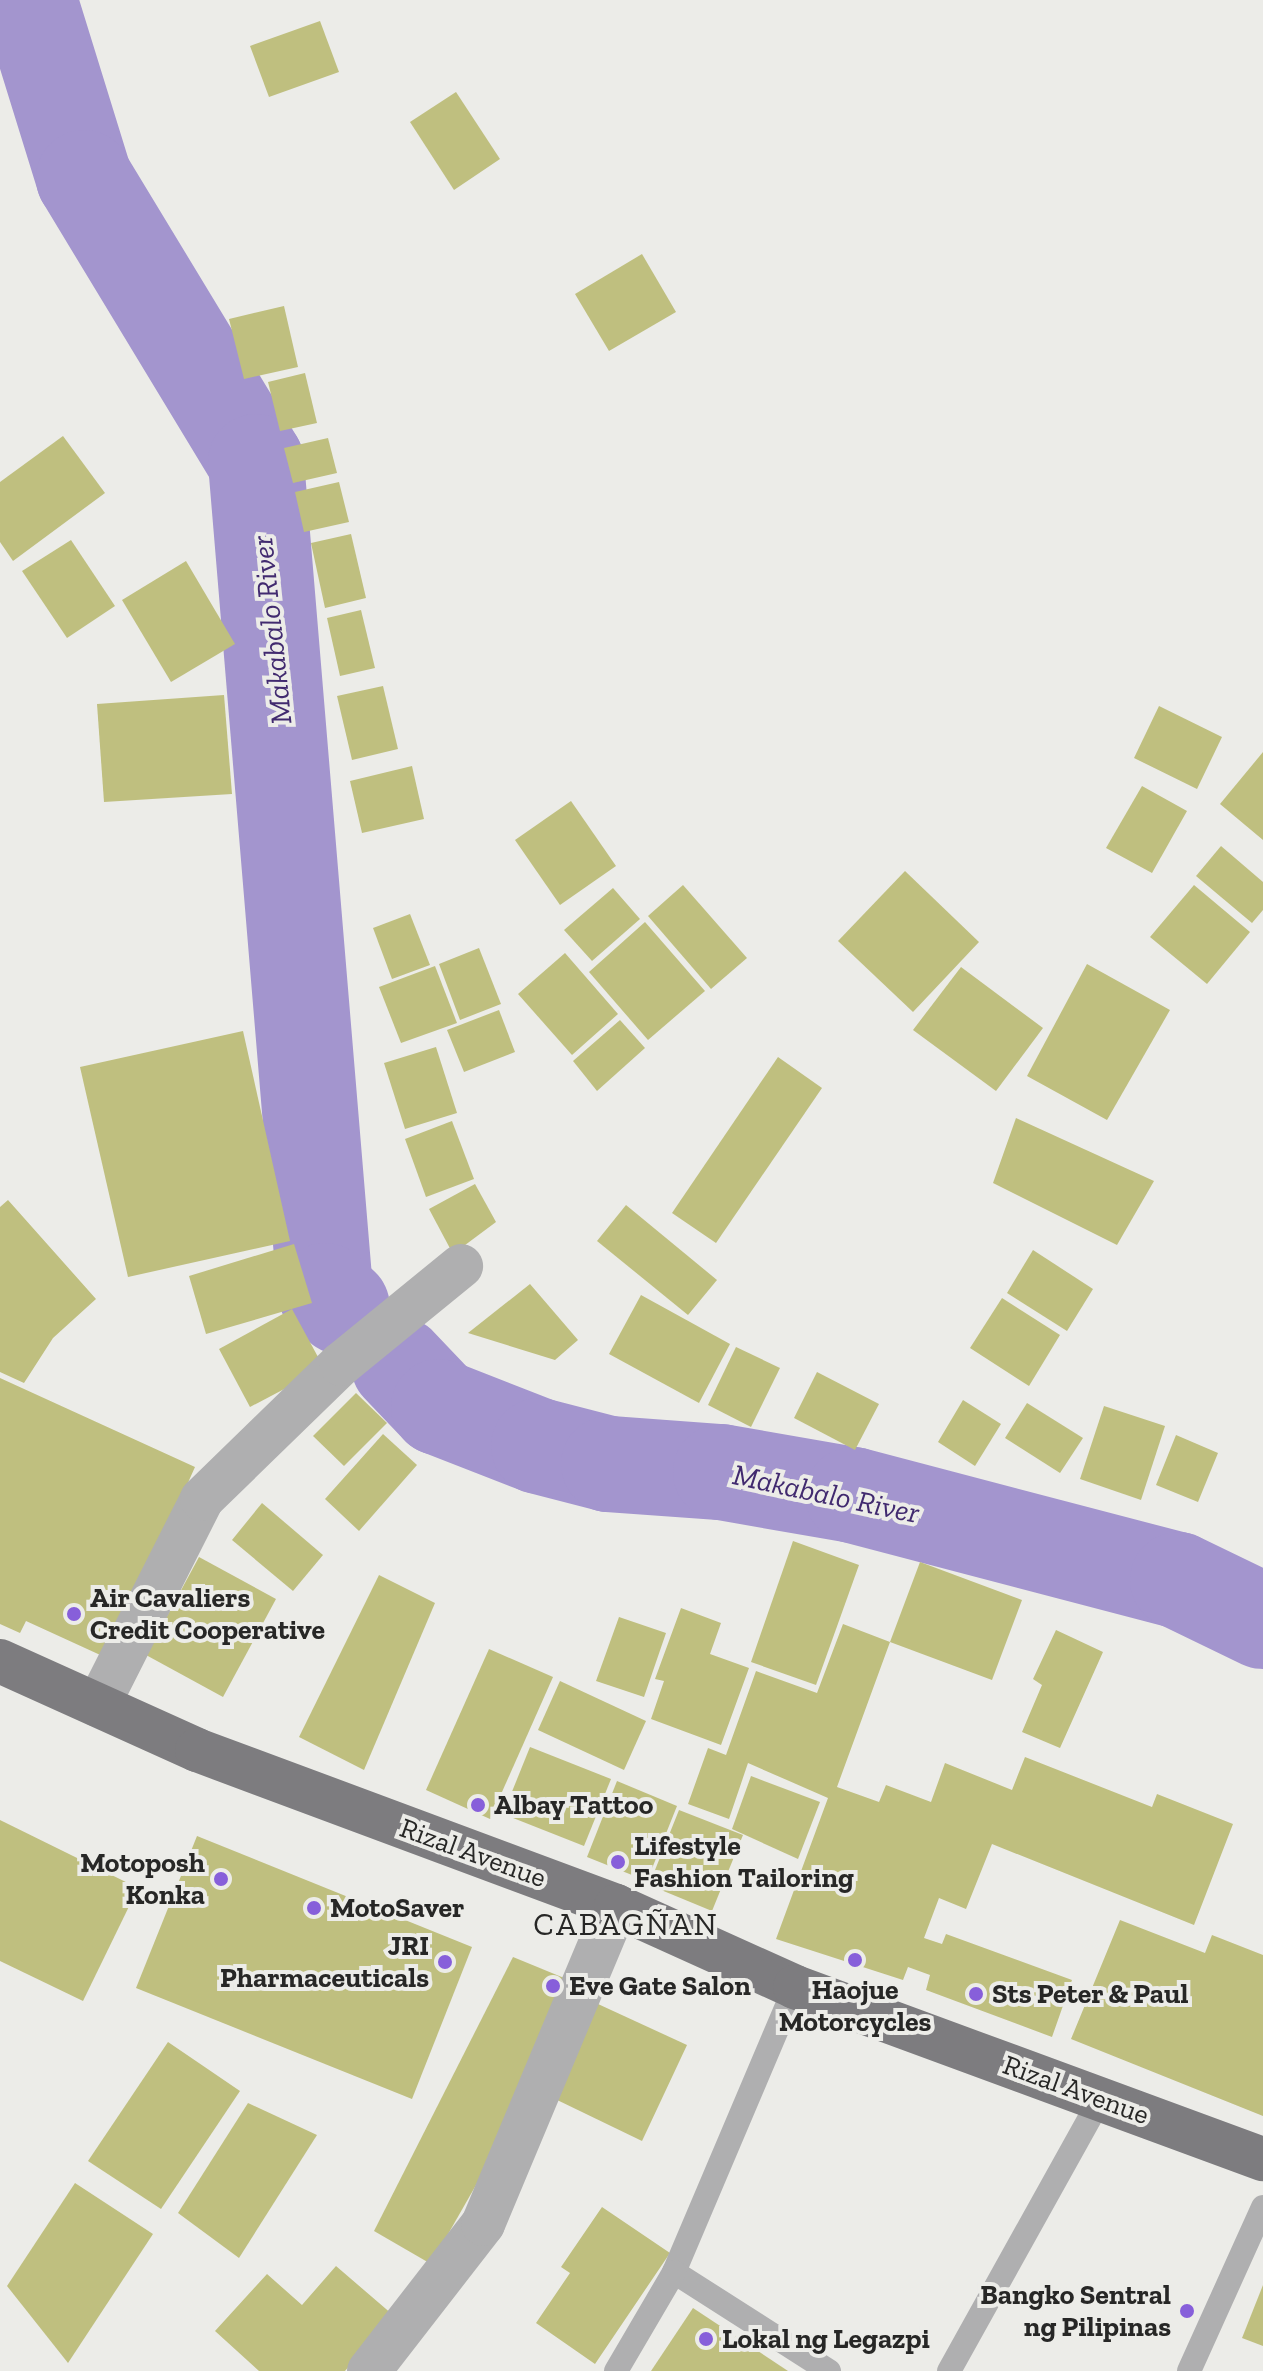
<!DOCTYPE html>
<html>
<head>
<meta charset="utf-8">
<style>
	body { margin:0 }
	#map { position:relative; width:1263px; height:2371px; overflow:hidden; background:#ecece8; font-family:"Zilla Slab",serif }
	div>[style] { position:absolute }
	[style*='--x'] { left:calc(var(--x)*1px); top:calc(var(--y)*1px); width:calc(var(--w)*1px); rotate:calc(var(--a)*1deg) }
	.river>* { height:96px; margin:-48px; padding:0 48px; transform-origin:48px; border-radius:48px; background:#a395ce }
	.building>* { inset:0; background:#bfbf7f }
	.lane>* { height:24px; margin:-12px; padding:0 12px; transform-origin:12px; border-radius:12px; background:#afafb0 }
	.street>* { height:44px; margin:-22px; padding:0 22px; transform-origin:22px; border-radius:22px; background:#afafb0 }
	.primary>* { height:44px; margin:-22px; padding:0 22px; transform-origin:22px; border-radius:22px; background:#7d7c7f }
	.dots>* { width:22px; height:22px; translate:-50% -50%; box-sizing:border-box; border:4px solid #ecece8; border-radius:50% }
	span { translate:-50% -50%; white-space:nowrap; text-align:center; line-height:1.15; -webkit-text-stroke:8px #ecece8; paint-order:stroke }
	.poi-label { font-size:28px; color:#272726; font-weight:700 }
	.left { translate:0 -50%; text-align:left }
	.right { translate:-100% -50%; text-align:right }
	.street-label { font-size:28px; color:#272726 }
	.water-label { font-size:30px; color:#412a6f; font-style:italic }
	.quarter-label { font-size:32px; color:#272726; letter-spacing:2px }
</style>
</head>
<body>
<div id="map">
	<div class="river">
		<i style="--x:29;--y:0;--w:186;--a:72.8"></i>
		<i style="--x:84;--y:178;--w:332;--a:58.8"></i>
		<i style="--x:256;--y:462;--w:832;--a:85.24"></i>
		<i style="--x:325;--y:1291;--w:23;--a:43"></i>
		<i style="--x:399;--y:1365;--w:58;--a:46.4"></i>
		<i style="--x:439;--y:1407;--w:107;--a:21.3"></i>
		<i style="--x:539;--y:1446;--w:72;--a:14.4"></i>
		<i style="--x:609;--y:1464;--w:112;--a:4.1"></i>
		<i style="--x:721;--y:1472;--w:134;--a:9.9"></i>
		<i style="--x:853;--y:1495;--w:336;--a:14.7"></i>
		<i style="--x:1178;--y:1580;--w:94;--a:25.8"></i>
	</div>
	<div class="building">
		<i style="clip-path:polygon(320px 21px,339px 72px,269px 97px,250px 46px)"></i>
		<i style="clip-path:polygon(456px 92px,500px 159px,454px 190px,410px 122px)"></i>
		<i style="clip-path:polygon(642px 254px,676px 312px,609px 351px,575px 294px)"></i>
		<i style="clip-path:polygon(284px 306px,298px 367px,244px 379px,229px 319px)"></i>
		<i style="clip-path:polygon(305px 373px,317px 423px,280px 431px,268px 382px)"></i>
		<i style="clip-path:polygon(63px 436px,105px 493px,13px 561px,0 542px,0 482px)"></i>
		<i style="clip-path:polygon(328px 438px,337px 473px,293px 483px,284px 448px)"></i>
		<i style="clip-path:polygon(339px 482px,349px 522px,304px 532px,295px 492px)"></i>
		<i style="clip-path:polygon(351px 534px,366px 598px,325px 608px,311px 543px)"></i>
		<i style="clip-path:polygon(71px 540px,115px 606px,67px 638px,22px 571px)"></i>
		<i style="clip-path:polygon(186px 561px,235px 644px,171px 682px,122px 600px)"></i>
		<i style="clip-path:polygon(361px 610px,375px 668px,340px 676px,327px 618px)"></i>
		<i style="clip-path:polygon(383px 686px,398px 749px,352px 760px,337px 696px)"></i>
		<i style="clip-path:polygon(224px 695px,232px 794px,104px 802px,97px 704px)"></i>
		<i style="clip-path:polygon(1159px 706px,1222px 737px,1197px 789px,1134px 758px)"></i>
		<i style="clip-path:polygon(1263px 752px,1263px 840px,1220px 804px)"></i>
		<i style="clip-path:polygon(412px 766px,424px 819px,362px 833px,350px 781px)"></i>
		<i style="clip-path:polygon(1142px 786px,1187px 811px,1152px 873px,1106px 848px)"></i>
		<i style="clip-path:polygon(571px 801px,616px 866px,560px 905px,515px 840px)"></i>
		<i style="clip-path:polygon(1221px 846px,1263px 882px,1263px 910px,1252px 923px,1196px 876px)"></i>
		<i style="clip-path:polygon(905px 871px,979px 942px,913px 1012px,838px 941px)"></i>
		<i style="clip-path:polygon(683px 885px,747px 958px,711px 989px,648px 916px)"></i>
		<i style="clip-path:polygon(1194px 885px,1250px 932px,1207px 984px,1150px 937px)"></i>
		<i style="clip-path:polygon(613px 888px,640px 919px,592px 961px,564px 930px)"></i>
		<i style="clip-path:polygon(410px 914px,430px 965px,392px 979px,373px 928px)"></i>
		<i style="clip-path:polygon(645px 922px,705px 991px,648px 1040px,589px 972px)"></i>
		<i style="clip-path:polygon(479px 948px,501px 1004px,460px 1020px,439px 964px)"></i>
		<i style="clip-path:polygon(565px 953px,618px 1014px,572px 1055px,518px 994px)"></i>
		<i style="clip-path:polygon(1087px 964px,1170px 1010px,1107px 1120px,1027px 1076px)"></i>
		<i style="clip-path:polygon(435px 966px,457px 1023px,401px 1043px,379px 987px)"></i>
		<i style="clip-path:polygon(961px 967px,1043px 1028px,996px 1091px,913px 1030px)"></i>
		<i style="clip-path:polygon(499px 1010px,515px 1052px,464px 1072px,447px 1030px)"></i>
		<i style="clip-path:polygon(620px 1020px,645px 1048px,597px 1091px,573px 1061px)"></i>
		<i style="clip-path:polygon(243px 1031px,290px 1241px,128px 1277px,80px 1067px)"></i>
		<i style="clip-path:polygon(436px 1047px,457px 1113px,405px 1129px,384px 1063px)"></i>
		<i style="clip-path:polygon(778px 1057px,822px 1088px,716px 1243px,672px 1213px)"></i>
		<i style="clip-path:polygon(1016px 1118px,1154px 1181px,1117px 1245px,993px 1183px)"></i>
		<i style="clip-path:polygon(452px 1121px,474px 1179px,426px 1197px,405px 1139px)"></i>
		<i style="clip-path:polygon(475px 1184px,496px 1222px,453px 1254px,429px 1209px)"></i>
		<i style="clip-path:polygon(8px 1200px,96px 1299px,53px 1338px,24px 1383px,0 1372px,0 1207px)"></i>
		<i style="clip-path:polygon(626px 1205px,717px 1280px,688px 1315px,597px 1241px)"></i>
		<i style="clip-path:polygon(294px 1244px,312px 1303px,206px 1334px,189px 1276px)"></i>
		<i style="clip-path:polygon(1033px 1250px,1093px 1289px,1067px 1331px,1007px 1293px)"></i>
		<i style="clip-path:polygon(530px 1284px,578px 1340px,555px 1360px,468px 1333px)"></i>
		<i style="clip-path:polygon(641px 1295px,730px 1344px,699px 1403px,609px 1354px)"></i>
		<i style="clip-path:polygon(1002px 1298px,1060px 1335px,1029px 1386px,970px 1348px)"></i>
		<i style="clip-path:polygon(292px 1309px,324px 1368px,250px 1407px,219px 1349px)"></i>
		<i style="clip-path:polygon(736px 1347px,780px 1368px,751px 1427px,708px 1405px)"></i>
		<i style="clip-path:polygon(817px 1372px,879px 1404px,855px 1450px,794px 1418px)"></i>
		<i style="clip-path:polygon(0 1378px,195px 1467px,109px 1659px,26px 1621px,20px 1633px,0 1624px)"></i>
		<i style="clip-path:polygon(356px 1393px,387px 1423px,344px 1466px,313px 1436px)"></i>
		<i style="clip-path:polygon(963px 1400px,1001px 1424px,975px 1466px,938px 1442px)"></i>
		<i style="clip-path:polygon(1027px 1403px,1083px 1438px,1060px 1473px,1005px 1438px)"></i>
		<i style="clip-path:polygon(1104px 1406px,1165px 1426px,1141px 1500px,1080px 1479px)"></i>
		<i style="clip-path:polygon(383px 1434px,417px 1465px,359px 1531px,325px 1499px)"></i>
		<i style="clip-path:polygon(1176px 1435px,1218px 1453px,1198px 1502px,1156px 1485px)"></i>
		<i style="clip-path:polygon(262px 1503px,323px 1555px,293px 1591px,232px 1540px)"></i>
		<i style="clip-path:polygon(793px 1541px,859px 1565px,816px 1685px,751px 1662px)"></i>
		<i style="clip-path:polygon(199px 1557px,276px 1599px,223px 1697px,146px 1655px)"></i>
		<i style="clip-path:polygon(920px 1562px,1022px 1600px,992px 1680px,890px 1642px)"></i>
		<i style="clip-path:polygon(379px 1575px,435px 1603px,364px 1770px,299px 1737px)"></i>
		<i style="clip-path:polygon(681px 1608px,721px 1623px,710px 1654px,749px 1668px,721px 1745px,651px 1719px,664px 1681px,655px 1679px)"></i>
		<i style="clip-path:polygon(619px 1617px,666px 1633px,644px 1697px,596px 1681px)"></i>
		<i style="clip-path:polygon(843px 1624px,890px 1642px,837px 1787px,879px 1802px,886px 1785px,931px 1802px,945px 1763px,1012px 1790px,1025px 1757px,1152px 1807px,1157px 1794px,1233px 1824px,1194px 1925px,992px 1844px,966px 1909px,939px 1898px,924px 1938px,942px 1944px,946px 1934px,1072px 1980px,1052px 2037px,926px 1990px,930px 1975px,908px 1967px,903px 1980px,776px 1939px,828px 1798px,748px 1763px,729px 1819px,688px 1804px,708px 1748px,726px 1755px,756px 1671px,817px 1693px)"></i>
		<i style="clip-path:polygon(1056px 1630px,1103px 1652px,1060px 1748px,1022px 1732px,1042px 1685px,1033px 1679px)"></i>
		<i style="clip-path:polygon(489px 1649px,553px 1677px,490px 1819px,426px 1790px)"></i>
		<i style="clip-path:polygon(560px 1681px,646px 1721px,624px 1770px,538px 1730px)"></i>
		<i style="clip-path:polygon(530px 1747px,611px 1779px,584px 1846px,503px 1814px)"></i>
		<i style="clip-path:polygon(751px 1776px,820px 1802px,798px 1859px,732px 1829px)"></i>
		<i style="clip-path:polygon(617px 1781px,677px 1806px,647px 1881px,587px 1857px)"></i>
		<i style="clip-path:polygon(679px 1810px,743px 1835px,712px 1911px,649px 1885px)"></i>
		<i style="clip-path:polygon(0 1820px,138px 1888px,83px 2001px,0 1961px)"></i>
		<i style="clip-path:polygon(197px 1836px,472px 1947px,412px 2099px,136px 1988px)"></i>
		<i style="clip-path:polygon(1120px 1920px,1205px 1953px,1212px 1935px,1263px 1955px,1263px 2116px,1071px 2039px)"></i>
		<i style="clip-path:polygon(513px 1957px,569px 1980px,488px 2164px,431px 2264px,374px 2231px)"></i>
		<i style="clip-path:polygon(598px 2004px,687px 2045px,642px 2141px,553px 2098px)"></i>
		<i style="clip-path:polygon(168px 2042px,240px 2091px,161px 2209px,88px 2161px)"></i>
		<i style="clip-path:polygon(248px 2103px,317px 2135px,239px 2258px,178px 2213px)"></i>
		<i style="clip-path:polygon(75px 2183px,153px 2234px,68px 2363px,7px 2286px)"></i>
		<i style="clip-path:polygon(602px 2207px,670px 2253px,595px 2364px,536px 2323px,570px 2273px,561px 2267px)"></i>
		<i style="clip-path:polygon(336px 2266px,393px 2315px,345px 2371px,259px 2371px,215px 2331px,267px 2274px,302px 2305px)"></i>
		<i style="clip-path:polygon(1263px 2285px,1263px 2346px,1242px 2338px)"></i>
		<i style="clip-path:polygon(693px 2308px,788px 2371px,651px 2371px)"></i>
	</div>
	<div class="lane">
		<i style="--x:795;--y:1987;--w:310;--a:113"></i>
		<i style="--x:674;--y:2272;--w:184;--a:32.6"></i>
		<i style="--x:616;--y:2371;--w:115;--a:-59.6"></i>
		<i style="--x:949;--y:2371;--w:310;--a:-60.9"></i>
		<i style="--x:1189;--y:2371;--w:180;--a:-65.7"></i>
	</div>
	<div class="street">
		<i style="--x:98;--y:1705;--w:231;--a:-63.2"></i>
		<i style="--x:202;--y:1499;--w:194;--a:-44.2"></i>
		<i style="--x:341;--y:1364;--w:155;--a:-39.2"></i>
		<i style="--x:369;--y:2371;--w:186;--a:-52.2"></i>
		<i style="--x:483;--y:2224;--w:345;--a:-67.3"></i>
	</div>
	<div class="primary">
		<i style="--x:0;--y:1661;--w:216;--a:24.3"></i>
		<i style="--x:197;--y:1750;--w:447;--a:20.4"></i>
		<i style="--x:616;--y:1906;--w:196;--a:24.3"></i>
		<i style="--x:795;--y:1987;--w:499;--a:20.2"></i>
	</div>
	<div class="dots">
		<i style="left:74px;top:1614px;background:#875fda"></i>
		<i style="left:478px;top:1805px;background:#875fda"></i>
		<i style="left:618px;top:1862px;background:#875fda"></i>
		<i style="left:221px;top:1879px;background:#875fda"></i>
		<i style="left:314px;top:1908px;background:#875fda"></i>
		<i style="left:855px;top:1960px;background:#875fda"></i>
		<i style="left:445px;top:1962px;background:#875fda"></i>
		<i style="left:553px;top:1986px;background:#875fda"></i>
		<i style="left:976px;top:1994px;background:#875fda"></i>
		<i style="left:1187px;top:2311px;background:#875fda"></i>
		<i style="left:706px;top:2339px;background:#875fda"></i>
	</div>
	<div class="poi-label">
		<span class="left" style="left:90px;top:1614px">Air Cavaliers<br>Credit Cooperative</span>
		<span class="left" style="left:494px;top:1805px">Albay Tattoo</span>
		<span class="left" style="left:634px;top:1862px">Lifestyle<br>Fashion Tailoring</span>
		<span class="right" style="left:205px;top:1879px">Motoposh<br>Konka</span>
		<span class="left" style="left:330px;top:1908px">MotoSaver</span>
		<span class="right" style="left:429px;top:1962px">JRI<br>Pharmaceuticals</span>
		<span class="left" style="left:569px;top:1986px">Eve Gate Salon</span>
		<span style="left:855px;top:2006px">Haojue<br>Motorcycles</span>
		<span class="left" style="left:992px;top:1994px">Sts Peter &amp; Paul</span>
		<span class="right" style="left:1171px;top:2311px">Bangko Sentral<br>ng Pilipinas</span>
		<span class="left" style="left:722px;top:2339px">Lokal ng Legazpi</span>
	</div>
	<div class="street-label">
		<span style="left:473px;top:1853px;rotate:20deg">Rizal Avenue</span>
		<span style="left:1076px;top:2090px;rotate:20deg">Rizal Avenue</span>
	</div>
	<div class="water-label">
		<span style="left:272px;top:630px;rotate:-96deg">Makabalo River</span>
		<span style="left:826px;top:1494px;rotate:12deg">Makabalo River</span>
	</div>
	<div class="quarter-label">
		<span style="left:626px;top:1924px">CABAGÑAN</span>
	</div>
</div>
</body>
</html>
